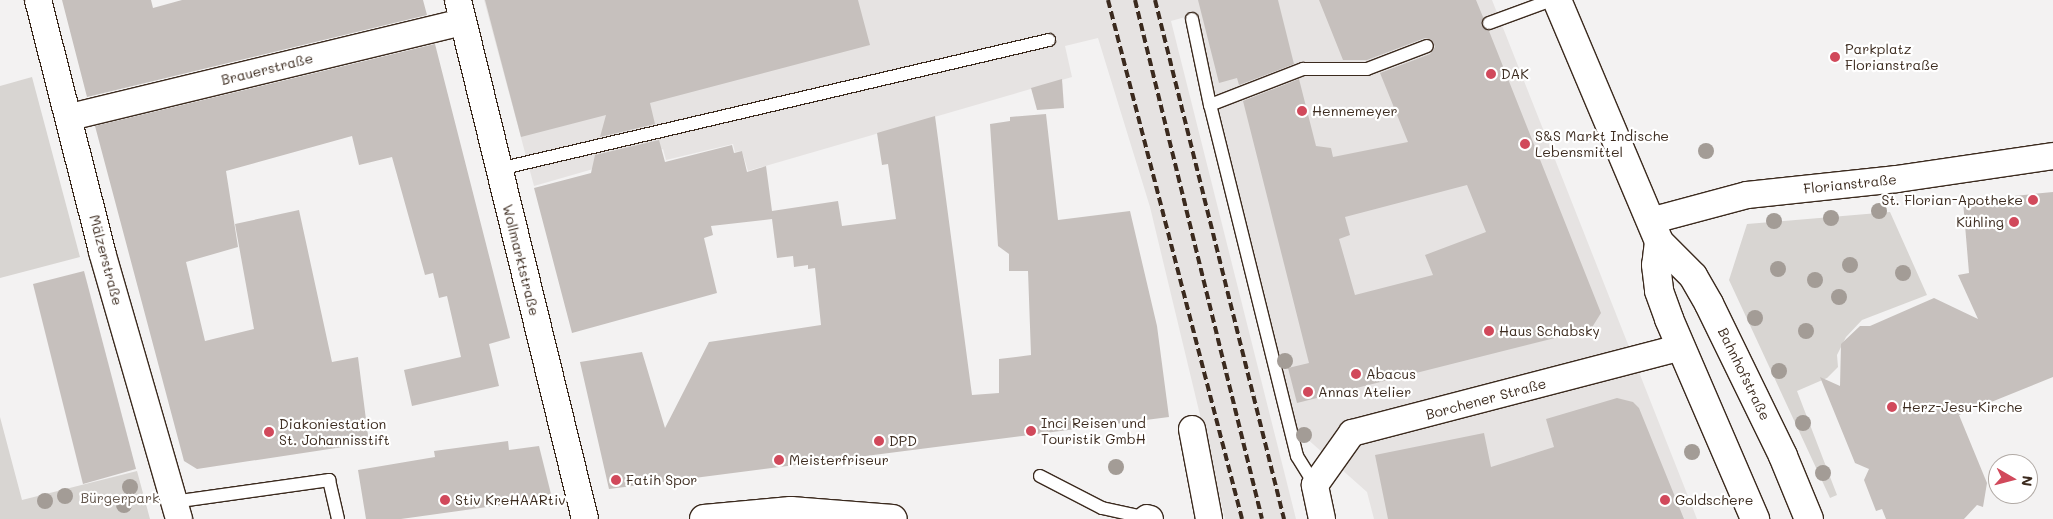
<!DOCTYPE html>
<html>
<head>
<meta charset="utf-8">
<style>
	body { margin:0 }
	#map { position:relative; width:2053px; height:519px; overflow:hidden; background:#f3f2f2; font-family:Mali,sans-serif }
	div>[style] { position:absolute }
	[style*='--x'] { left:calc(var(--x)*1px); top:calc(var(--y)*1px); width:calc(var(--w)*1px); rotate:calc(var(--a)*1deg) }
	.built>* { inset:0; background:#e6e3e2 }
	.green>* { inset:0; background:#d8d5d2 }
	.building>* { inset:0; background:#c6c0bd }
	.roads { filter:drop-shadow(1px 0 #3b2a1e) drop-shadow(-1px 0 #3b2a1e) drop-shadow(0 1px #3b2a1e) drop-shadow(0 -1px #3b2a1e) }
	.lane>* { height:12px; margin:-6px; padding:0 6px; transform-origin:6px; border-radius:6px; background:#fff }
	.street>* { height:26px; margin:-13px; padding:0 13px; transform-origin:13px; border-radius:13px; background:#fff }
	.secondary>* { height:28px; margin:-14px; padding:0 14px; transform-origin:14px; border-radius:14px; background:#fff }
	.rail>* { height:4px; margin-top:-2px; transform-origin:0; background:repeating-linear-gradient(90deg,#3b2a1e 0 8px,transparent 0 12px) }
	.trees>* { width:16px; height:16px; margin:-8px; border-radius:50%; background:#a39c96 }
	.dots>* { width:14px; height:14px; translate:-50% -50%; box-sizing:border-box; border:2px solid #fff; border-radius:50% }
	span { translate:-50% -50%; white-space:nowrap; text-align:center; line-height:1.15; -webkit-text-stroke:4.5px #fff; paint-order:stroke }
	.poi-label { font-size:14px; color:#3b2a1e }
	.left { translate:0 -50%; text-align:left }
	.right { translate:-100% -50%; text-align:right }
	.street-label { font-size:14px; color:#3b2a1e }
	.park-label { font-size:14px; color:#62554b }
	.north { position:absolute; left:1988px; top:454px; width:50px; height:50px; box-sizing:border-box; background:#fff; border:1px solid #b1aaa5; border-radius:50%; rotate:98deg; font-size:14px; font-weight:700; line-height:20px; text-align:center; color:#3b2a1e }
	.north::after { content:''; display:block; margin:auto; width:18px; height:22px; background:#d1495b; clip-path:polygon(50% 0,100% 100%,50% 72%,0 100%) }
</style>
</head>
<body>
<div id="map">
	<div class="built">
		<i style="clip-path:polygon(484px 0,1492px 0,1697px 519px,1374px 519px,1367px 492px,1296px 429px,1196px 14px,1171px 21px,1296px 519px,1225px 519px,1150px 207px,1098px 38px,1065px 46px,1072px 77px,748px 171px,742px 151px,735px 152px,733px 144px,666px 160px,663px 149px,534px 186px)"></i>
	</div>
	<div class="green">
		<i style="clip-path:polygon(32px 77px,80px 257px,0 278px,0 86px)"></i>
		<i style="clip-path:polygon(1890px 212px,1927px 295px,1862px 320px,1846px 337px,1837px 355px,1838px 367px,1827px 378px,1797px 391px,1837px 495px,1830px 498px,1729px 280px,1747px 224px)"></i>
		<i style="clip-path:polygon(0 417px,22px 500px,137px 471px,150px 519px,0 519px)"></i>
	</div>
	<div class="building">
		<i style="clip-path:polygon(62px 0,151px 0,153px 8px,182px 0,423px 0,427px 15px,87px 97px)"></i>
		<i style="clip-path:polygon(485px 0,858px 0,870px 45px,650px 103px,655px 124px,600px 137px,606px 115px,521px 137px)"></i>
		<i style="clip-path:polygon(1198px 0,1278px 0,1294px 64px,1239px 85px,1237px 78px,1219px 83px)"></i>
		<i style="clip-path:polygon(evenodd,1319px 0,1476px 0,1483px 17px,1482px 26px,1489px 31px,1601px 313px,1591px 329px,1297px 403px,1288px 368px,1309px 363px,1243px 101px,1299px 79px,1316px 146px,1331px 148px,1333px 157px,1408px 142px,1380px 73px,1430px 54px,1435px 47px,1432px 40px,1425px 38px,1367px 60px,1343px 60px,1319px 0,1467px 185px,1486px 232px,1425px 255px,1433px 275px,1355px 295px,1339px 239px,1350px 235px,1345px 217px,1467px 185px)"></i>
		<i style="clip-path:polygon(435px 44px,510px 338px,489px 344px,499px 386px,412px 406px,404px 370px,461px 357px,447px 296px,439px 298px,433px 273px,425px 275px,392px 157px,359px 165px,352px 136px,226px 171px,238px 247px,186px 262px,205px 341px,254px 329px,235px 224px,299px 210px,332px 362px,358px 357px,369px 443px,197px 469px,184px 461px,95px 126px)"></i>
		<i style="clip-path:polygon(1062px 79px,1064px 108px,1037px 110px,1031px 88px)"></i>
		<i style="clip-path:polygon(1046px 114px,1058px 220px,1130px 211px,1157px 326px,1169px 417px,609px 489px,580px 362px,642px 352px,665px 428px,709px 342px,821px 325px,815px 268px,808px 269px,808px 265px,794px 267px,793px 256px,777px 258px,772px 219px,711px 226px,713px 235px,704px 238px,717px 293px,572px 333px,534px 188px,591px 173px,595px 155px,659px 140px,665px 162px,732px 145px,734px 153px,742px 151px,747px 172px,766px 166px,772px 211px,838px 201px,842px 226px,896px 219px,888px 164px,882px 165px,877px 133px,935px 116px,972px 395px,999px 393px,999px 359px,1031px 355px,1028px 271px,1009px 271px,1009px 254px,998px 246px,990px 124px,1010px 121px,1010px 117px)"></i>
		<i style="clip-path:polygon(2053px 192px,2053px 377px,1959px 415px,1987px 483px,1983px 507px,1977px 505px,1964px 519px,1886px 519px,1882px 509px,1876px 511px,1864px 480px,1869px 469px,1855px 463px,1820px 377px,1840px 386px,1841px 344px,1860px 326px,1870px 326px,1934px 298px,1978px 319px,1958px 275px,1969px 273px,1963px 201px)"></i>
		<i style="clip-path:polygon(84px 271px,136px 469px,83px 484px,33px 284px)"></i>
		<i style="clip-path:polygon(1617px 398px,1633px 402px,1639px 408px,1684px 519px,1388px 519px,1375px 455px,1484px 433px,1491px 467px,1554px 447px,1546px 419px)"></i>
		<i style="clip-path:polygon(508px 441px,509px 450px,539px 446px,552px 498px,401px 519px,366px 519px,358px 470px,435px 457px,434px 451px)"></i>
	</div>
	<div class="roads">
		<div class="lane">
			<i style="--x:1192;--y:19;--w:88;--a:78.2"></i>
			<i style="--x:1489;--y:23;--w:67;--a:-20.1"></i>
			<i style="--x:499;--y:169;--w:565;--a:-13.2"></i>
			<i style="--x:1040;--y:476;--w:70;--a:27.3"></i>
			<i style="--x:1102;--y:508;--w:46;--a:12.5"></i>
			<i style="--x:1315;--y:485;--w:34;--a:-122"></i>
			<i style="--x:1297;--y:456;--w:362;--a:-103.9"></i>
			<i style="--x:1210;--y:105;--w:100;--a:-21.2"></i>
			<i style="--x:1303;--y:69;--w:64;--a:0"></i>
			<i style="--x:1367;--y:69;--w:64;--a:-21"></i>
			<i style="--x:173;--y:502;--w:158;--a:-8"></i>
			<i style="--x:329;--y:480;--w:40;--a:77"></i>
		</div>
		<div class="street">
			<i style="--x:38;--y:0;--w:260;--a:75.7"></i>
			<i style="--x:102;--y:252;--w:278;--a:73.9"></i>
			<i style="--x:458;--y:0;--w:534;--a:76.25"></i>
			<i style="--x:70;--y:117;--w:404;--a:-13.6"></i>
			<i style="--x:1650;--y:221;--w:100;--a:-15"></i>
			<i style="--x:1747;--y:195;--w:151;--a:-6.1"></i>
			<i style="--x:1897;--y:179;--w:158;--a:-8.4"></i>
			<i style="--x:1192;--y:429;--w:92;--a:79.3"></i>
			<i style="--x:1147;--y:518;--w:3;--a:18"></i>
			<i style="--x:1322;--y:519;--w:35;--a:-102"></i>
			<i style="--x:1315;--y:485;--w:64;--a:-54.6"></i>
			<i style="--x:1352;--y:433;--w:340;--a:-14.6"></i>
		</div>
		<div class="secondary">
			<i style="--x:1557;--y:0;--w:263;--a:67.1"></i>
			<i style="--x:1659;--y:242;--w:48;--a:45"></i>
			<i style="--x:1693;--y:276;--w:32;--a:60"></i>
			<i style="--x:1709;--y:304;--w:169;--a:64"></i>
			<i style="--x:1783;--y:456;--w:68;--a:67.6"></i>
			<i style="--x:1659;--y:242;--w:23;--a:97"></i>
			<i style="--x:1656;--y:265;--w:26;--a:83"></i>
			<i style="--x:1659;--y:291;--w:30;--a:70"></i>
			<i style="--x:1669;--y:319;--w:218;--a:66.7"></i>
			<i style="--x:704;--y:519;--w:87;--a:-5.3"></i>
			<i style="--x:791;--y:511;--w:102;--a:4.5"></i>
		</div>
	</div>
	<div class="rail">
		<i style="--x:1108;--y:0;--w:536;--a:75.52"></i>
		<i style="--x:1135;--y:0;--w:534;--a:76.25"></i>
		<i style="--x:1155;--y:0;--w:535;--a:76.04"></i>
	</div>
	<div class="trees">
		<i style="left:1706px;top:151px"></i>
		<i style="left:1879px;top:211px"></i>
		<i style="left:1831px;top:218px"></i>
		<i style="left:1774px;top:221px"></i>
		<i style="left:1850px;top:265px"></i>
		<i style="left:1778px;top:269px"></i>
		<i style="left:1903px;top:273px"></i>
		<i style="left:1815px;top:280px"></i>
		<i style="left:1839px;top:297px"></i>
		<i style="left:1755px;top:318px"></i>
		<i style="left:1806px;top:331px"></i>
		<i style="left:1285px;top:361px"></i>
		<i style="left:1779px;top:371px"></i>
		<i style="left:1803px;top:423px"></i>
		<i style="left:1304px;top:435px"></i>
		<i style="left:1692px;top:452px"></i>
		<i style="left:1116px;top:467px"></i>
		<i style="left:1823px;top:473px"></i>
		<i style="left:130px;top:487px"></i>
		<i style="left:65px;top:496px"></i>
		<i style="left:45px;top:501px"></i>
		<i style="left:124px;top:505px"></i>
	</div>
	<div class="dots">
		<i style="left:1835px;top:57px;background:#d1495b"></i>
		<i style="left:1491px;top:74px;background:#d1495b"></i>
		<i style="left:1302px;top:111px;background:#d1495b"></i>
		<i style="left:1525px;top:144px;background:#d1495b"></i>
		<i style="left:2033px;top:200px;background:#d1495b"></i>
		<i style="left:2014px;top:222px;background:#d1495b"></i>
		<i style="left:1489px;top:331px;background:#d1495b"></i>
		<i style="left:1356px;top:374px;background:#d1495b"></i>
		<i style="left:1308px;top:392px;background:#d1495b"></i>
		<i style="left:1892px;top:407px;background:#d1495b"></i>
		<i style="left:1031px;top:431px;background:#d1495b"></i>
		<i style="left:269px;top:432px;background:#d1495b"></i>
		<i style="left:879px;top:441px;background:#d1495b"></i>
		<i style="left:779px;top:460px;background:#d1495b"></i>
		<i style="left:616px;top:480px;background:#d1495b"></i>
		<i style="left:445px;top:500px;background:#d1495b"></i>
		<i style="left:1665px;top:500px;background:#d1495b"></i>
	</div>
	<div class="poi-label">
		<span class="left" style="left:1845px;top:57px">Parkplatz<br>Florianstraße</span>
		<span class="left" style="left:1501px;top:74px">DAK</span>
		<span class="left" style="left:1312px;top:111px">Hennemeyer</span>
		<span class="left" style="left:1535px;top:144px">S&amp;S Markt Indische<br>Lebensmittel</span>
		<span class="right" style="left:2023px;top:200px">St. Florian-Apotheke</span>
		<span class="right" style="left:2004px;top:222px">Kühling</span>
		<span class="left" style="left:1499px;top:331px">Haus Schabsky</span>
		<span class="left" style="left:1366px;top:374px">Abacus</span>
		<span class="left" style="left:1318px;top:392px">Annas Atelier</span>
		<span class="left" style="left:1902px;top:407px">Herz-Jesu-Kirche</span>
		<span class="left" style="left:1041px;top:431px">Inci Reisen und<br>Touristik GmbH</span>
		<span class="left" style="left:279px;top:432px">Diakoniestation<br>St. Johannisstift</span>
		<span class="left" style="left:889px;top:441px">DPD</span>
		<span class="left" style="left:789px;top:460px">Meisterfriseur</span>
		<span class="left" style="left:626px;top:480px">Fatih Spor</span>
		<span class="left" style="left:455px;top:500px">Stiv KreHAARtiv</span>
		<span class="left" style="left:1675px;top:500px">Goldschere</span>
	</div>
	<div class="street-label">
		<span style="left:267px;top:69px;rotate:-14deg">Brauerstraße</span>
		<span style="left:1850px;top:184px;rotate:-6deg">Florianstraße</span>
		<span style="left:106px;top:260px;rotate:75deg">Mälzerstraße</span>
		<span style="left:521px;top:260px;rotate:76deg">Wollmarktstraße</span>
		<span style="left:1744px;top:374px;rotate:64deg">Bahnhofstraße</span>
		<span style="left:1486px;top:399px;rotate:-15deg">Borchener Straße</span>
	</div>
	<div class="park-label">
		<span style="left:120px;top:498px">Bürgerpark</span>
	</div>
	<div class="north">N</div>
</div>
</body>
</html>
